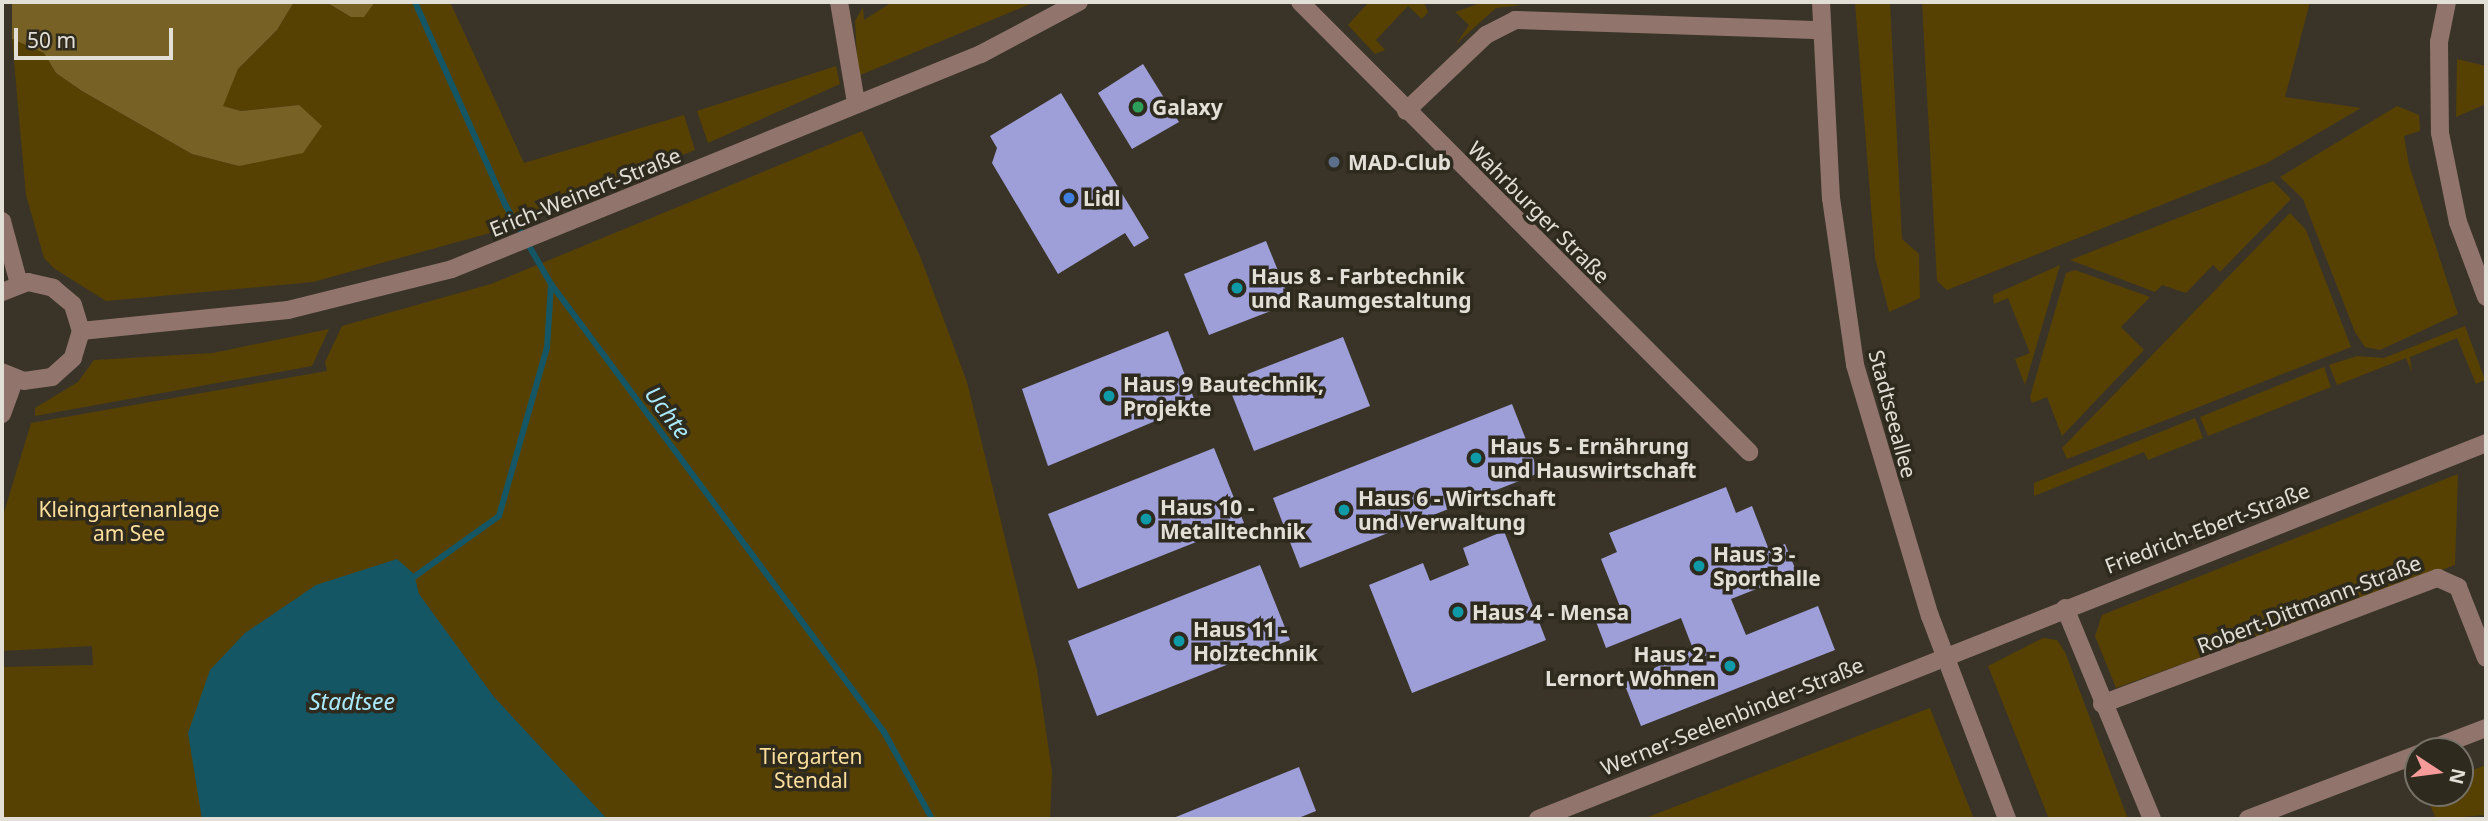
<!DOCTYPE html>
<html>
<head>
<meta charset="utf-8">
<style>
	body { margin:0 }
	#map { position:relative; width:2488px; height:821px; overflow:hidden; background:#3a3428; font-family:"Noto Sans",sans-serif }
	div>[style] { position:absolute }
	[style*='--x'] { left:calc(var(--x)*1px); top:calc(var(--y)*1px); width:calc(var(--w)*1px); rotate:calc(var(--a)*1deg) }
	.green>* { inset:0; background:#564103 }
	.forest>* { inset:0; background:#786124 }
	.water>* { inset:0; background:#155665 }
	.stream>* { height:6px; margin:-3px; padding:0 3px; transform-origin:3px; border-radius:3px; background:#155665 }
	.building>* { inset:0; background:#9e9fd9 }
	.minor>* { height:18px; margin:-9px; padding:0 9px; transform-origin:9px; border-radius:9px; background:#91756d }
	.dots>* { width:19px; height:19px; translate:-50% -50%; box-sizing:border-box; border:4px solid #2f2a1e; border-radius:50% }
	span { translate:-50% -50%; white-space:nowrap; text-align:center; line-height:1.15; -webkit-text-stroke:7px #2f2a1e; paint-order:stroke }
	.poi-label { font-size:21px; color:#e2dfd7; font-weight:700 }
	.left { translate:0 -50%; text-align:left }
	.right { translate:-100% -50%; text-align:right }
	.street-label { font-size:21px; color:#e2dfd7 }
	.park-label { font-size:21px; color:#fcdf9c }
	.water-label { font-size:23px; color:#aae9fb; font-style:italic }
	.frame { position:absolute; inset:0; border:4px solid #e2dfd7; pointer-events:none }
	.north { position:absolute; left:2404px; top:737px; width:70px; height:70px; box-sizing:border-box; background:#2f2a1e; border:2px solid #777268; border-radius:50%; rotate:103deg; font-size:19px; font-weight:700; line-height:28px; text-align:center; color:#e2dfd7 }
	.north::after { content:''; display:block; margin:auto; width:24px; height:32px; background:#f59b9a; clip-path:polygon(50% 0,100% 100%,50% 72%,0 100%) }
	.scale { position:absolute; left:14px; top:28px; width:159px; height:32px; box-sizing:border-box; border:4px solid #e2dfd7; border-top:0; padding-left:9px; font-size:21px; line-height:24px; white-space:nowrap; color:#e2dfd7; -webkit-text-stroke:5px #2f2a1e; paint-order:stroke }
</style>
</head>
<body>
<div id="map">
	<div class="green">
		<i style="clip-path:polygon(294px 2px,326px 2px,351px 17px,375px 2px,450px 2px,524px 163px,684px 115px,695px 150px,497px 231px,313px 282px,106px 301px,55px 269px,44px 258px,26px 195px,12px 39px,44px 53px,56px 73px,82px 91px,192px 154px,239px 166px,299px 105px,241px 111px,222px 106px,238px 69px,277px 30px)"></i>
		<i style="clip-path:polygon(892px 2px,1035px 2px,858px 76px,855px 21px,863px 7px,864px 20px)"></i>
		<i style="clip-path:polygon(1369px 2px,1424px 2px,1428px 12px,1422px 19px,1408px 6px,1376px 40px,1385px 50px,1375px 54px,1348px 25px)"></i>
		<i style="clip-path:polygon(1483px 2px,1522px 5px,1496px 8px,1456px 44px,1469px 25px,1455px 12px)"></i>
		<i style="clip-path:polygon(1855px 2px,1890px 2px,1902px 239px,1919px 254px,1920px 298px,1889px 312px,1875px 258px)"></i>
		<i style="clip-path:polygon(1922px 2px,2310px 2px,2285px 97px,2361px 108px,2267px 163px,1947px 290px,1937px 281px)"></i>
		<i style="clip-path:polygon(2457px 59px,2486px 66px,2486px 104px,2456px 117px)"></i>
		<i style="clip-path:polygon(836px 66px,840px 84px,708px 143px,697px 111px)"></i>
		<i style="clip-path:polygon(2397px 106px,2419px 115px,2420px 131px,2404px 136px,2409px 165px,2458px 314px,2380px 350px,2365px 347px,2355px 332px,2303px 199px,2280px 177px)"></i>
		<i style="clip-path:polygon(862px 131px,920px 256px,967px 382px,1037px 670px,1052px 772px,1050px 819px,2px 819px,2px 667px,93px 665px,92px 646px,2px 651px,2px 519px,31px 423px,327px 371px,325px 362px,342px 326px,491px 284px)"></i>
		<i style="clip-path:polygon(2273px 181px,2291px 199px,2220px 272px,2213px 265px,2186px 293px,2162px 285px,2155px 292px,2070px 260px)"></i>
		<i style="clip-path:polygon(2290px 213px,2306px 230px,2351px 347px,2067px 459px,2062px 448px)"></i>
		<i style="clip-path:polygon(2060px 265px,2025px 385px,2015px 359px,2030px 353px,2008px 298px,1994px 304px,1993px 295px)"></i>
		<i style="clip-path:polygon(2075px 270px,2150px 297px,2121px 327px,2144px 350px,2062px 436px,2047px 397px,2032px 403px,2030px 397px,2066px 273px)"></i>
		<i style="clip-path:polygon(2465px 326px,2485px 380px,2476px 384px,2457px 338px,2410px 357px,2412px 372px,2406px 358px,2337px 385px,2329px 365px,2357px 356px,2384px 358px)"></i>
		<i style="clip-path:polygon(329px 329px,312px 366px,35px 416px,35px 408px,78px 382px,94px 360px,213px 353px)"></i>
		<i style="clip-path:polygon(2324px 367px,2331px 387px,2208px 436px,2200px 417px)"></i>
		<i style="clip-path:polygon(2195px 418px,2203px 438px,2148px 460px,2144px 452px,2034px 496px,2034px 483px)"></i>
		<i style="clip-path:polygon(2458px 474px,2455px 565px,2116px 688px,2095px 636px,2102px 615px)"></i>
		<i style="clip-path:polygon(2043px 638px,2057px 640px,2065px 652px,2128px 819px,2049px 819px,1988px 666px)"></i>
		<i style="clip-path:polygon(1930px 708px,1974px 819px,1643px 819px)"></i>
		<i style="clip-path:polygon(2486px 765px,2486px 815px,2436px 819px,2425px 793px,2460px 793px,2460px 775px)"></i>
	</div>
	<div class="forest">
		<i style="clip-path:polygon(12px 2px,294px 2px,277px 30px,238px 69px,223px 106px,241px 111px,299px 105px,322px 126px,303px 153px,239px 166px,192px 154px,82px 91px,56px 73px,44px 53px,12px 39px)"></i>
		<i style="clip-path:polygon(326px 2px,375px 2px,364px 17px,351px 17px)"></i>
	</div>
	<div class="water">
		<i style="clip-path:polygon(397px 559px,414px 574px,419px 594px,494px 697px,607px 819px,202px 819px,188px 733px,210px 670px,245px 633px,316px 585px)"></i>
	</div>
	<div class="stream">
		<i style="--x:415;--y:2;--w:223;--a:66"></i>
		<i style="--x:506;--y:206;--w:90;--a:60"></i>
		<i style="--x:551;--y:284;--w:558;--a:53.38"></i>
		<i style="--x:884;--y:732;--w:99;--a:61.1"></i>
		<i style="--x:411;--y:579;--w:108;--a:-35.6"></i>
		<i style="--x:499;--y:516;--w:175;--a:-74.1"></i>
		<i style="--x:547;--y:348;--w:64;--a:-86.4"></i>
	</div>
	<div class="building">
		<i style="clip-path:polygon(1143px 64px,1179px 122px,1132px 149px,1098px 93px)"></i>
		<i style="clip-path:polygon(1061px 93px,1149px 238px,1134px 247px,1125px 233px,1058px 274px,992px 163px,997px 148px,990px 136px)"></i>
		<i style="clip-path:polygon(1266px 241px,1291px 303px,1209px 335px,1184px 274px)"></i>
		<i style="clip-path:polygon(1168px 331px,1196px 404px,1048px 466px,1022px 389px)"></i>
		<i style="clip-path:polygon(1343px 337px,1370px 406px,1254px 451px,1227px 382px)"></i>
		<i style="clip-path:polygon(1512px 404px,1539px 473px,1300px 568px,1273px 498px)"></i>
		<i style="clip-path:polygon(1214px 448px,1244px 523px,1078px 589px,1048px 514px)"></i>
		<i style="clip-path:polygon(1726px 487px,1736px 513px,1752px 506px,1769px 550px,1785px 544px,1797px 573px,1731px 599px,1746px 635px,1818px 606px,1835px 650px,1641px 726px,1624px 683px,1693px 649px,1681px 618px,1606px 648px,1595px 619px,1621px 609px,1601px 559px,1617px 552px,1609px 533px)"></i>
		<i style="clip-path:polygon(1504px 531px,1546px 640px,1412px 693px,1369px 585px,1423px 563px,1430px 581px,1469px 565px,1463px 548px)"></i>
		<i style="clip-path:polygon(1260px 565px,1290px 640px,1097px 716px,1068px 641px)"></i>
		<i style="clip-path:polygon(1299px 767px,1316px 811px,1296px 819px,1171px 819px)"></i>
	</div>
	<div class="minor">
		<i style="--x:839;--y:2;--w:101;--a:80.4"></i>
		<i style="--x:1300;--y:2;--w:636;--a:45.06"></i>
		<i style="--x:1821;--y:2;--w:196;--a:87.1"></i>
		<i style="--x:1831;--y:198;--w:169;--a:81.8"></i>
		<i style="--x:1855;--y:365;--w:262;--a:73.4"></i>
		<i style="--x:1930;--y:616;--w:217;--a:69.2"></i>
		<i style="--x:2447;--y:2;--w:41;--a:101.3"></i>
		<i style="--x:2439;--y:42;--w:91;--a:89.4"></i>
		<i style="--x:2440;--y:133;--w:91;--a:78.6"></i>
		<i style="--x:2458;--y:222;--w:80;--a:69.5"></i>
		<i style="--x:1406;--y:111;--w:110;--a:-43.5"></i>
		<i style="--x:1486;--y:35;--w:33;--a:-27"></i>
		<i style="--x:1515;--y:20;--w:306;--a:1.9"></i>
		<i style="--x:2;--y:221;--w:65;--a:74.9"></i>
		<i style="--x:2;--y:292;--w:28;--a:-21"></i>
		<i style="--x:28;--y:282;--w:26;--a:13"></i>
		<i style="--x:53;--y:288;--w:26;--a:40"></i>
		<i style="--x:73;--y:305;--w:27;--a:73"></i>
		<i style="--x:81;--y:331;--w:28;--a:107"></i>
		<i style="--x:73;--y:358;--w:28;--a:138"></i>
		<i style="--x:52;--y:377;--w:28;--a:172"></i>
		<i style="--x:24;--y:381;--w:24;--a:-158"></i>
		<i style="--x:81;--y:331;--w:208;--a:-5.8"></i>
		<i style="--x:288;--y:310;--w:169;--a:-14"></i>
		<i style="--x:452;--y:269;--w:571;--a:-22.12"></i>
		<i style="--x:981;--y:54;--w:111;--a:-28"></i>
		<i style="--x:2;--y:414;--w:37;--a:-70"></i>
		<i style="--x:2065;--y:608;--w:228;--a:67.6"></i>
		<i style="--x:2102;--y:704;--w:359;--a:-20.6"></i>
		<i style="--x:2438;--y:578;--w:22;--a:24"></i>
		<i style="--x:2458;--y:587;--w:76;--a:68.5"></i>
		<i style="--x:2426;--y:751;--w:64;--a:-21"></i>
		<i style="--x:1538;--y:819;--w:1020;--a:-21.63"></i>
		<i style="--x:2248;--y:819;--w:182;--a:-20.9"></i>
	</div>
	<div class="dots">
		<i style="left:1138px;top:107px;background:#2e9e5b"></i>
		<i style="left:1334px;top:162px;background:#5c6f8a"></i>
		<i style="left:1069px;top:198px;background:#3f7fe0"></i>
		<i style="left:1237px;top:288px;background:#0f9aa8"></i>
		<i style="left:1109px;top:396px;background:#0f9aa8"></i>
		<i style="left:1476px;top:458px;background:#0f9aa8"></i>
		<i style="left:1344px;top:510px;background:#0f9aa8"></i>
		<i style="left:1146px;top:519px;background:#0f9aa8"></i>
		<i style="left:1699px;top:566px;background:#0f9aa8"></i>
		<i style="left:1458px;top:612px;background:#0f9aa8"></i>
		<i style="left:1179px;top:641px;background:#0f9aa8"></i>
		<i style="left:1730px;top:666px;background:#0f9aa8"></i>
	</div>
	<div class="poi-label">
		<span class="left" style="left:1152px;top:107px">Galaxy</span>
		<span class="left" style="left:1348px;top:162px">MAD-Club</span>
		<span class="left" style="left:1083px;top:198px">Lidl</span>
		<span class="left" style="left:1251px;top:288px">Haus 8 - Farbtechnik<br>und Raumgestaltung</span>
		<span class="left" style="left:1123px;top:396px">Haus 9 Bautechnik,<br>Projekte</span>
		<span class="left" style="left:1490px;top:458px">Haus 5 - Ernährung<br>und Hauswirtschaft</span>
		<span class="left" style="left:1358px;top:510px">Haus 6 - Wirtschaft<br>und Verwaltung</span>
		<span class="left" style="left:1160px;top:519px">Haus 10 -<br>Metalltechnik</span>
		<span class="left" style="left:1713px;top:566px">Haus 3 -<br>Sporthalle</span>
		<span class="left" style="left:1472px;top:612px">Haus 4 - Mensa</span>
		<span class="left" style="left:1193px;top:641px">Haus 11 -<br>Holztechnik</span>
		<span class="right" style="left:1716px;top:666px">Haus 2 -<br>Lernort Wohnen</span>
	</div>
	<div class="street-label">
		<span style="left:585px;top:192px;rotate:-22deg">Erich-Weinert-Straße</span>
		<span style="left:1539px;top:212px;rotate:45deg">Wahrburger Straße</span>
		<span style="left:1893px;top:414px;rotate:75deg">Stadtseeallee</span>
		<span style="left:2207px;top:528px;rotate:-21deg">Friedrich-Ebert-Straße</span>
		<span style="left:2309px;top:604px;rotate:-21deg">Robert-Dittmann-Straße</span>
		<span style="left:1732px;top:716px;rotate:-22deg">Werner-Seelenbinder-Straße</span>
	</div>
	<div class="park-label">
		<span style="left:129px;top:521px">Kleingartenanlage<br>am See</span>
		<span style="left:811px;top:768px">Tiergarten<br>Stendal</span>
	</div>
	<div class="water-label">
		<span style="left:668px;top:412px;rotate:53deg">Uchte</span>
		<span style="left:352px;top:701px">Stadtsee</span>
	</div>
	<div class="frame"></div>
	<div class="north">N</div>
	<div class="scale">50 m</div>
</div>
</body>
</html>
